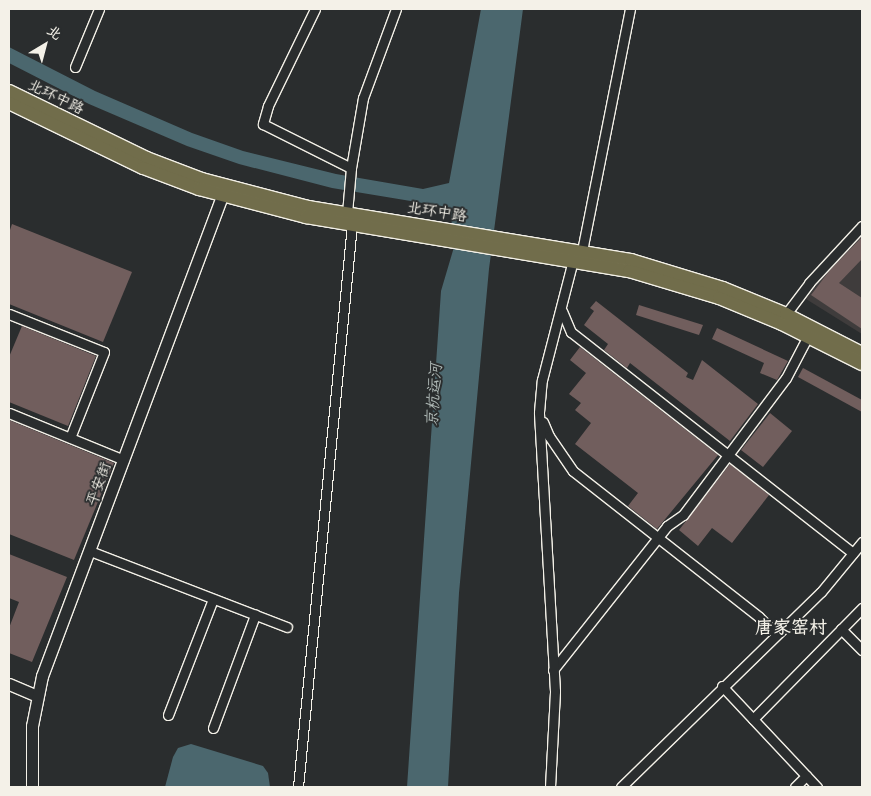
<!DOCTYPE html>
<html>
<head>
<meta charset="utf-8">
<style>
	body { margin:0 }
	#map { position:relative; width:871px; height:796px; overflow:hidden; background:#2a2d2e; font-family:Itim,"LXGW WenKai TC",sans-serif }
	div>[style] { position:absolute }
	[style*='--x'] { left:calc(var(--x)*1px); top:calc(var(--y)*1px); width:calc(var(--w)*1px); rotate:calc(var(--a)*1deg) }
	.built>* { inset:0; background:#3f3c3c }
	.water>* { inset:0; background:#4b676e }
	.building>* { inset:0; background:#715e5d }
	.roads { filter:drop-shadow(1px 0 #f4f1e8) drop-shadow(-1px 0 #f4f1e8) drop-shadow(0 1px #f4f1e8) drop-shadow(0 -1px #f4f1e8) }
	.street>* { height:9px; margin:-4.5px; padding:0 4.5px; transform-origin:4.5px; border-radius:4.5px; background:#2a2d2e }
	.secondary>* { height:11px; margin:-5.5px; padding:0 5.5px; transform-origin:5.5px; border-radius:5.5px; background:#2a2d2e }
	.primary>* { height:12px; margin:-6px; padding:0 6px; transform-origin:6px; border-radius:6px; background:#716d4b }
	span { translate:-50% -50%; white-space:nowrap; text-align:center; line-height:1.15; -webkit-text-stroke:4px #2a2d2e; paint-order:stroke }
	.street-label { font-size:15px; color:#f4f1e8 }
	.water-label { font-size:16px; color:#b0bab7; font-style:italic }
	.quarter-label { font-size:18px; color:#f4f1e8; font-weight:700 }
	.frame { position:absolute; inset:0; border:10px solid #f4f1e8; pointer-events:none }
	.north { position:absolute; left:20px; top:20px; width:50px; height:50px; -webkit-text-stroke:4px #2a2d2e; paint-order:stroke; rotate:37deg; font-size:14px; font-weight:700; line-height:20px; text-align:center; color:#f4f1e8 }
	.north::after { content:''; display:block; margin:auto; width:18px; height:22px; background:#f4f1e8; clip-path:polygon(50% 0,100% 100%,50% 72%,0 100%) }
</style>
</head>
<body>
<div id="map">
	<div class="built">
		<i style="clip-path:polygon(862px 235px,862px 334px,806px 299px,828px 269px)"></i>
	</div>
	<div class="water">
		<i style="clip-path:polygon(481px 9px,523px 9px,489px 269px,459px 593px,448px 787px,407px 787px,441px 291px,454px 247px,451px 215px,447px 207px,332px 188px,239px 164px,187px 146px,89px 104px,9px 63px,9px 47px,95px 91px,192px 133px,243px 151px,336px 174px,423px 189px,449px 183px)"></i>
		<i style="clip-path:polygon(191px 744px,263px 766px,268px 773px,270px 787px,165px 787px,173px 757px,178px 748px)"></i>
	</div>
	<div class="building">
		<i style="clip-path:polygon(12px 224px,132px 272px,103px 342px,9px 304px,9px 233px)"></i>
		<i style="clip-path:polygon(862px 237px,862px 259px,839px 283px,862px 298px,862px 329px,811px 295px,830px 270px)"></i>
		<i style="clip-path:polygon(596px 301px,688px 373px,686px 377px,693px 380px,702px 360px,758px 404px,730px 441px,630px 363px,627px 368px,604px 350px,608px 344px,584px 325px,594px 311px,590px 308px)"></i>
		<i style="clip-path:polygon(639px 305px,703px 325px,699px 335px,636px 315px)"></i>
		<i style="clip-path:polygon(22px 326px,96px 356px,68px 426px,9px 402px,9px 357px)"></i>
		<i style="clip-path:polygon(717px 328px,788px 361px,777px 380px,760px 373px,764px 363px,712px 339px)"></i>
		<i style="clip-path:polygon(580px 347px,718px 455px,657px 529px,628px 506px,638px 493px,575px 444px,591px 423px,575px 410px,581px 403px,569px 394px,586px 373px,570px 360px)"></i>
		<i style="clip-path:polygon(803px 368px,862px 400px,862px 412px,798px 377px)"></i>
		<i style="clip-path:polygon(770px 413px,792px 431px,763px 467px,741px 450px)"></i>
		<i style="clip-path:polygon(9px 420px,114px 463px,74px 560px,9px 534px)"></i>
		<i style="clip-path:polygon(730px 464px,769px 495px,732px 543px,712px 528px,698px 546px,679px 530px)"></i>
		<i style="clip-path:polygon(9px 554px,67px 577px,32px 662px,9px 653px,9px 628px,19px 602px,9px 598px)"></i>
	</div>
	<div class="roads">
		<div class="street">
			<i style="--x:315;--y:9;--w:108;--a:115.9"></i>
			<i style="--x:268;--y:106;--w:19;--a:106"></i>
			<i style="--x:263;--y:124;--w:98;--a:26.6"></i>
			<i style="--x:75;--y:67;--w:63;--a:-67.5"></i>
			<i style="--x:347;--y:213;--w:45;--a:-84.9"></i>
			<i style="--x:351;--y:168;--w:71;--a:-80.3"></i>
			<i style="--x:363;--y:98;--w:95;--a:-69.7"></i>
			<i style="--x:582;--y:251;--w:247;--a:-78.8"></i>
			<i style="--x:562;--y:311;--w:23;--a:67"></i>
			<i style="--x:571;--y:332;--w:358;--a:38.1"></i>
			<i style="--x:9;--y:314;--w:102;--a:21.8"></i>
			<i style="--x:104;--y:352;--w:92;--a:111.6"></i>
			<i style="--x:786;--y:314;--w:39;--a:-53"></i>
			<i style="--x:809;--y:283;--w:78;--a:-47.1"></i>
			<i style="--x:9;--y:413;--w:124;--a:22.2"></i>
			<i style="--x:543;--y:422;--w:15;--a:67"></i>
			<i style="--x:549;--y:436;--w:42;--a:55.6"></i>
			<i style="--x:573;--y:471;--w:236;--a:38.1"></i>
			<i style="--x:759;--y:617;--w:24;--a:45"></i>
			<i style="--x:90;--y:551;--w:211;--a:21.1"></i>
			<i style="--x:841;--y:629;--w:30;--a:45"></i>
			<i style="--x:553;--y:670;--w:184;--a:-51.6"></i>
			<i style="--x:667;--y:526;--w:19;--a:-35"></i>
			<i style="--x:683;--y:515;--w:171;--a:-53.1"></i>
			<i style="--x:786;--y:378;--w:47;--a:-62.4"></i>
			<i style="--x:722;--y:686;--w:139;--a:46.8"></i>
			<i style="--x:168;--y:715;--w:124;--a:-68.8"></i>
			<i style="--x:753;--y:719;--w:156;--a:-45.5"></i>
			<i style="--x:213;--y:728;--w:121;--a:-69.6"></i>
			<i style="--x:298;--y:787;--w:566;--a:-84.52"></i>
			<i style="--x:550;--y:787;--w:96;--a:-87"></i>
			<i style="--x:555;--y:691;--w:279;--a:-93.3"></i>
			<i style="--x:539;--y:412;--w:32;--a:-85"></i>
			<i style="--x:542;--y:380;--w:124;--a:-75.5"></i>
			<i style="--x:621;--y:787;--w:279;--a:-44.3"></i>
			<i style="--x:821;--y:592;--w:65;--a:-50.6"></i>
			<i style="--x:795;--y:787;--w:16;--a:-45"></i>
		</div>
		<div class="secondary">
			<i style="--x:9;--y:684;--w:30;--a:23"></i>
			<i style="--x:32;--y:787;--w:61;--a:-90"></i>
			<i style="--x:32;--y:726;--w:51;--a:-78.7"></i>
			<i style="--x:42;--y:676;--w:513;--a:-69.44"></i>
		</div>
		<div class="primary">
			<i style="--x:9;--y:91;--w:153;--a:25.9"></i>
			<i style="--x:147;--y:158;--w:59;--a:20.9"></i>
			<i style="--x:202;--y:179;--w:110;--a:14.8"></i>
			<i style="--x:308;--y:207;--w:327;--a:9.3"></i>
			<i style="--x:631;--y:260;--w:96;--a:16.9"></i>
			<i style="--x:723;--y:288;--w:68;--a:22.4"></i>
			<i style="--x:786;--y:314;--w:85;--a:27.2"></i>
			<i style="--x:9;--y:103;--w:149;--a:25.9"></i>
			<i style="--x:143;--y:168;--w:60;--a:20.6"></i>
			<i style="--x:199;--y:189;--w:111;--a:14.7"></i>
			<i style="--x:306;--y:217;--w:327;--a:9.5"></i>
			<i style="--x:629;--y:271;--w:94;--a:16.7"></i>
			<i style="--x:719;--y:298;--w:68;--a:22.4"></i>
			<i style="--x:782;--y:324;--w:89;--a:26.6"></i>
		</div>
	</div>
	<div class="street-label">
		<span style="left:56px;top:97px;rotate:26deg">北环中路</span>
		<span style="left:437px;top:212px;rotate:9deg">北环中路</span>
		<span style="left:99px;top:484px;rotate:-70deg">平安街</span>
	</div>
	<div class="water-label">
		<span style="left:434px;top:395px;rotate:-86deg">京杭运河</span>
	</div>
	<div class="quarter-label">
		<span style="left:791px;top:627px">唐家窑村</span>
	</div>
	<div class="frame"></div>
	<div class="north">北</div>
</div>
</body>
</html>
